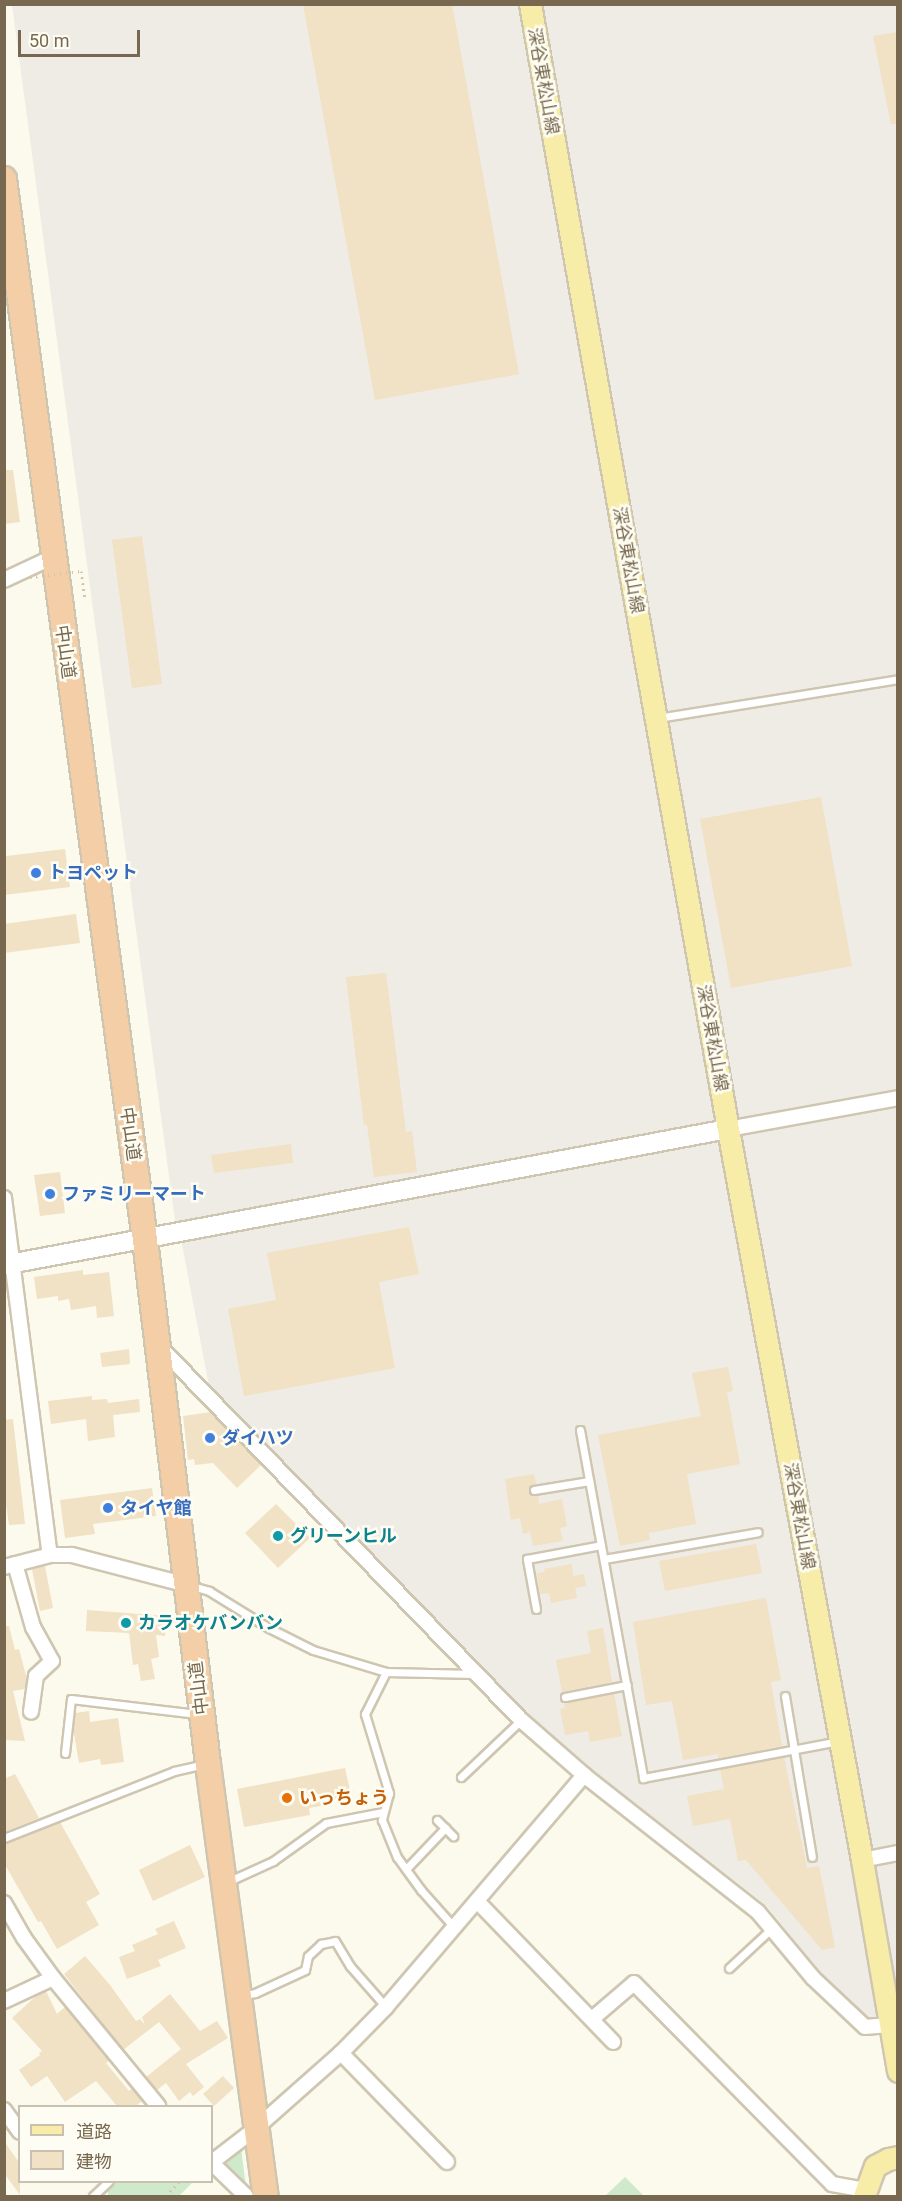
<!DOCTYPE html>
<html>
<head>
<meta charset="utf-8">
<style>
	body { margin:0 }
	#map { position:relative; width:902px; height:2201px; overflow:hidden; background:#fcfaed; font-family:Roboto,"Noto Sans JP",sans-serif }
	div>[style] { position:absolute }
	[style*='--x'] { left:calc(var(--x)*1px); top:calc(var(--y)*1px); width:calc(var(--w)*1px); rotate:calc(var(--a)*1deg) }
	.industrial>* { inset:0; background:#eeece4 }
	.green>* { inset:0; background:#cfeacb }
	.building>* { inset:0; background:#f1e1c5 }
	.path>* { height:3px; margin-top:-1.5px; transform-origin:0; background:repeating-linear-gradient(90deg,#d6c6a8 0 1.5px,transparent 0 6px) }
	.roads { filter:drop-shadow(2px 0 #cfc6b1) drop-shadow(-2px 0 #cfc6b1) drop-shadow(0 2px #cfc6b1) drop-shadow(0 -2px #cfc6b1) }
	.lane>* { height:7px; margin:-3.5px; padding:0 3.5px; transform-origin:3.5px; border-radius:3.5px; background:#fff }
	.street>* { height:14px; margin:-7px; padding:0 7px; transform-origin:7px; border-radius:7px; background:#fff }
	.secondary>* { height:18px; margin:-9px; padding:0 9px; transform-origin:9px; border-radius:9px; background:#fff }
	.primary>* { height:21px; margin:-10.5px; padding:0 10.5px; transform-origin:10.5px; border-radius:10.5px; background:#f7eda9 }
	.highway>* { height:24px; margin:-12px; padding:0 12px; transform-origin:12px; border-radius:12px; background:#f3cea7 }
	.path-bridge>* { height:3px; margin-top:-1.5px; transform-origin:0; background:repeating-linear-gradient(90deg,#d6c6a8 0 1.5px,transparent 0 6px) }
	.dots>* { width:16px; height:16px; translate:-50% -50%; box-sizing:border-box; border:3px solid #fefdf3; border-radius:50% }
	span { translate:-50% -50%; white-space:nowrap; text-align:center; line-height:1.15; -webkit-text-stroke:5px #fefdf3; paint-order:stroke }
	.street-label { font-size:18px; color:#78684f }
	.shop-label { font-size:18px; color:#366cbe; font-weight:700 }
	.left { translate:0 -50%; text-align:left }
	.culture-label { font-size:18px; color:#0d838f; font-weight:700 }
	.food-label { font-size:18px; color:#c56008; font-weight:700 }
	.frame { position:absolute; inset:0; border:6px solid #78684f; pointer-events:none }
	.legend { position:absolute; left:18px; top:2105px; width:195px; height:78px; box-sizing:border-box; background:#fefdf3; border:2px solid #c8c1b1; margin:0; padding:8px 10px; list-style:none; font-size:18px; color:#78684f }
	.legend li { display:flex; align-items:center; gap:12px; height:30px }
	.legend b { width:30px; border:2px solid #c8c1b1 }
	.scale { position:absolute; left:18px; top:30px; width:122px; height:27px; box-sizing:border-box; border:3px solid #78684f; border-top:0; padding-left:8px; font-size:18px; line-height:21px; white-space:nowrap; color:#78684f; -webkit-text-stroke:4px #fefdf3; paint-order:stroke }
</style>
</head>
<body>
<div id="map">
	<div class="industrial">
		<i style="clip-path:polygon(12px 5px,897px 5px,897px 1095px,176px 1228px)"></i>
		<i style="clip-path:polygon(897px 1100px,897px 2048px,889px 2025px,865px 2027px,766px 1905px,592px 1769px,528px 1713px,469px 1656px,209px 1386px,180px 1234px)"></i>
	</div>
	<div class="green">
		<i style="clip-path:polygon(241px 2148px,246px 2187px,222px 2164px)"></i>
		<i style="clip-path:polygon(625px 2177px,644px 2196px,605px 2196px)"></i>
		<i style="clip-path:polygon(114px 2182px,193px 2182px,179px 2196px,108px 2196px,108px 2188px)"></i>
	</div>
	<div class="building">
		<i style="clip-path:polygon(303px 4px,452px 4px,519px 374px,375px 400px)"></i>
		<i style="clip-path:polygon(897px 32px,897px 124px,891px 124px,873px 36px)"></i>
		<i style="clip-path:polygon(4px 470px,13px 470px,20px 522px,4px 524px)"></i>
		<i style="clip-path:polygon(142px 536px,162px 684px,132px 688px,112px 540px)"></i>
		<i style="clip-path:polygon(821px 797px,852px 966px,731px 988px,700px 819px)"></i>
		<i style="clip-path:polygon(65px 849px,70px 887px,4px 895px,6px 856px)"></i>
		<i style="clip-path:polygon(76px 914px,80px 943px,4px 953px,4px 924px)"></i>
		<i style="clip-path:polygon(386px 973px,406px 1132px,412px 1131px,417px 1172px,374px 1177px,367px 1125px,364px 1125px,346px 977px)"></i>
		<i style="clip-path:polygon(291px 1144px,293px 1163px,214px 1173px,211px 1155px)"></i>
		<i style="clip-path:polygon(60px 1172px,65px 1213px,40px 1216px,34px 1175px)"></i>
		<i style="clip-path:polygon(409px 1227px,419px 1274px,379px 1282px,395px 1368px,244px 1396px,228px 1309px,276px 1300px,267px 1253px)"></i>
		<i style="clip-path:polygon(83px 1270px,83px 1275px,109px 1272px,114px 1316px,97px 1318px,96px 1306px,71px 1310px,69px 1299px,58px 1301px,58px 1296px,37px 1299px,34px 1277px)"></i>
		<i style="clip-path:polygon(129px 1349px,130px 1364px,102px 1367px,100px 1353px)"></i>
		<i style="clip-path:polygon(728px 1367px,733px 1391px,727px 1392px,740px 1464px,687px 1474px,696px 1524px,649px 1533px,650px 1540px,620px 1546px,598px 1435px,701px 1416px,692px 1373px)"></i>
		<i style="clip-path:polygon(92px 1396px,92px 1400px,107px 1399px,108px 1403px,139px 1399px,140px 1412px,113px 1415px,115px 1437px,88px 1441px,86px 1419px,51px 1424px,48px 1401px)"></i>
		<i style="clip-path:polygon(211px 1412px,261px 1465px,237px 1488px,213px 1463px,195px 1465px,194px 1459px,188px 1460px,183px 1416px)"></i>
		<i style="clip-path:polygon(13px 1419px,25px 1524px,9px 1525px,4px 1491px,4px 1420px)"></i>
		<i style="clip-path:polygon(534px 1474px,536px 1484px,530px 1486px,529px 1491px,531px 1495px,538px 1495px,539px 1504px,562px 1499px,567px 1526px,560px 1528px,563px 1541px,533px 1546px,530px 1532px,523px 1534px,520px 1518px,511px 1520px,505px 1479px)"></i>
		<i style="clip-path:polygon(152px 1488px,156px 1516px,93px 1524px,95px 1534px,65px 1538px,60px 1500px)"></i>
		<i style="clip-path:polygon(276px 1504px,310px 1538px,278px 1568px,245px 1533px)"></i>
		<i style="clip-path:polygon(756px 1544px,762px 1573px,665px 1591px,659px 1561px)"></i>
		<i style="clip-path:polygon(572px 1564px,573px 1576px,584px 1574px,586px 1586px,575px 1588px,577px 1598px,551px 1603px,549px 1593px,540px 1594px,537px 1573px,545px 1572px,544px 1569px)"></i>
		<i style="clip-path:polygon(45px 1566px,53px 1608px,40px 1611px,32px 1569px)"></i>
		<i style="clip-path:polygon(766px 1598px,781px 1680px,771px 1682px,782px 1746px,718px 1758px,718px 1754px,683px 1760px,672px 1701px,646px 1705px,633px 1622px)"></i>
		<i style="clip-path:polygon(87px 1610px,166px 1616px,165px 1636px,156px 1635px,159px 1657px,151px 1659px,155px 1679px,141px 1681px,138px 1664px,133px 1665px,129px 1633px,86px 1631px)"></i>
		<i style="clip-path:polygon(4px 1626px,9px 1626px,15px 1650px,19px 1649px,27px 1679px,25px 1689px,13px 1691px,25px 1741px,4px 1740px)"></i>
		<i style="clip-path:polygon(603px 1628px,612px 1682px,562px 1692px,556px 1660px,591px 1653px,587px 1631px)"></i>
		<i style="clip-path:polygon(614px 1693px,622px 1736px,590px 1742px,588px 1731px,565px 1735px,560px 1709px,565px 1708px,564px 1702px)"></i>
		<i style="clip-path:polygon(89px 1711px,90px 1722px,118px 1718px,124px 1762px,101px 1765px,100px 1759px,79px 1763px,73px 1728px,75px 1713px)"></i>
		<i style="clip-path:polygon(784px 1757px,807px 1868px,819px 1866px,835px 1947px,822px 1950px,746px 1860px,738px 1861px,730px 1819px,693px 1826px,687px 1796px,724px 1789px,720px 1769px)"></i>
		<i style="clip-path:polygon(345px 1768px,351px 1795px,320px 1801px,321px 1806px,309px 1808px,310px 1815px,244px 1827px,237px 1789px)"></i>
		<i style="clip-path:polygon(15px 1774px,39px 1818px,4px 1832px,4px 1779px)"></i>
		<i style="clip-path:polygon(60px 1822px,100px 1894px,86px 1902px,99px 1925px,57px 1949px,41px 1921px,38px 1922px,4px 1863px,4px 1843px)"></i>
		<i style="clip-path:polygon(190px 1845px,205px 1877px,153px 1901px,139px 1870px)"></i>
		<i style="clip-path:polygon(174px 1921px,186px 1948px,158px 1960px,161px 1966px,127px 1979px,119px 1957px,135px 1951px,132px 1945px,158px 1934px,155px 1929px)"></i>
		<i style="clip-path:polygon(85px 1956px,110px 1985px,136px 2021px,140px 2019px,145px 2025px,142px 2017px,170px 1994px,200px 2031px,217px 2021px,228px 2038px,186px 2064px,204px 2087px,193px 2096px,190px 2092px,179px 2101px,166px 2083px,157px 2090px,146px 2077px,181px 2049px,159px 2022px,123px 2050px,64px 1974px)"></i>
		<i style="clip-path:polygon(46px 1991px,57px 2014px,65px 2007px,109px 2061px,106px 2063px,129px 2091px,132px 2088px,142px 2101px,136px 2106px,117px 2106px,96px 2081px,65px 2102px,47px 2076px,31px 2087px,19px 2070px,40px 2055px,39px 2053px,42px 2051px,12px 2018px,36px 1996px)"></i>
		<i style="clip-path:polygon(223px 2076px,234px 2088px,214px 2106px,203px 2094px)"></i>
		<i style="clip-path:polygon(4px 2141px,20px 2164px,20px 2195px,4px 2173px)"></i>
	</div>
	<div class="path">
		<i style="--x:81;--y:571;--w:28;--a:82"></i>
		<i style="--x:166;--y:2196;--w:19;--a:-47"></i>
	</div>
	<div class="roads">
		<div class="lane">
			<i style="--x:658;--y:718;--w:243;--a:-9.2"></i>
			<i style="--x:580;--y:1430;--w:354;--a:79.7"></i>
			<i style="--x:643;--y:1778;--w:198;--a:-10.7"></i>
			<i style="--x:534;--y:1490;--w:56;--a:-9.3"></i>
			<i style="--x:604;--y:1559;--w:156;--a:-9.9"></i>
			<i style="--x:192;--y:1586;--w:18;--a:16"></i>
			<i style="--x:209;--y:1591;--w:70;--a:31.7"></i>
			<i style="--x:269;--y:1628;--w:49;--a:26.6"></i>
			<i style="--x:313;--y:1650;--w:76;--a:16.8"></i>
			<i style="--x:386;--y:1672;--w:88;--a:1.3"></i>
			<i style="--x:536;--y:1609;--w:51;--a:-100.2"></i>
			<i style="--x:527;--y:1559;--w:75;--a:-10.7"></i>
			<i style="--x:386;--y:1672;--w:47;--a:116.6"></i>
			<i style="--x:365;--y:1714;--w:83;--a:73.1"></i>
			<i style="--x:389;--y:1793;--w:28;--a:105"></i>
			<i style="--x:382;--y:1820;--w:40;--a:68"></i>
			<i style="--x:397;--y:1857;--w:41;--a:54"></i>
			<i style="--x:421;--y:1890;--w:50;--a:48.3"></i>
			<i style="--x:785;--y:1696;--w:163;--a:80.5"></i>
			<i style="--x:565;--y:1697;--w:63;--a:-11"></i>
			<i style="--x:65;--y:1753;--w:54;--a:-83.7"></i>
			<i style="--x:71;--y:1699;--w:127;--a:6.8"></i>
			<i style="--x:461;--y:1777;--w:83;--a:-43.5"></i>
			<i style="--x:437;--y:1820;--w:23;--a:45"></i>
			<i style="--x:4;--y:1838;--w:183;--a:-21.5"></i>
			<i style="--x:174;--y:1771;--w:32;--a:-13"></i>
			<i style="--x:406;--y:1869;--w:57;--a:-46.4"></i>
			<i style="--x:227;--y:1882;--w:51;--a:-24.5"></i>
			<i style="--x:273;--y:1861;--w:65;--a:-35.6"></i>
			<i style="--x:326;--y:1823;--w:58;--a:-10.9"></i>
			<i style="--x:729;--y:1968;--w:59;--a:-42.9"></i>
			<i style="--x:244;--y:1995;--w:11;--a:-10"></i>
			<i style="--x:255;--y:1993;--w:55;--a:-24.7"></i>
			<i style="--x:305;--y:1970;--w:14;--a:-78"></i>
			<i style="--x:308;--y:1956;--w:18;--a:-43"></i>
			<i style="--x:321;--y:1944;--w:14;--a:-12"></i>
			<i style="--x:335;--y:1941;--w:29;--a:59"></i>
			<i style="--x:350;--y:1966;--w:55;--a:48.7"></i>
			<i style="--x:93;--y:2196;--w:21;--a:-43"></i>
		</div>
		<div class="street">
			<i style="--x:4;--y:580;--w:54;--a:-25.1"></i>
			<i style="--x:728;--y:1129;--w:173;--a:-10.3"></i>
			<i style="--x:4;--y:1198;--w:360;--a:82.7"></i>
			<i style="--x:159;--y:1346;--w:520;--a:45.93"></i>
			<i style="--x:521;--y:1720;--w:84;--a:41.1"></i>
			<i style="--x:584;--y:1775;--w:221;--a:38.2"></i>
			<i style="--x:758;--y:1912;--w:86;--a:50.2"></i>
			<i style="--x:813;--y:1978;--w:71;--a:43.3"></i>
			<i style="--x:865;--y:2027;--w:24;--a:-5"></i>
			<i style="--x:15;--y:1564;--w:66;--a:74.1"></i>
			<i style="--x:33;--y:1627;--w:39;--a:61"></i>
			<i style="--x:52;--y:1661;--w:22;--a:137"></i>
			<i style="--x:36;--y:1676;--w:36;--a:98"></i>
			<i style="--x:4;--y:1567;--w:48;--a:-14.6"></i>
			<i style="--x:50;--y:1555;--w:22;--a:0"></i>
			<i style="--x:72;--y:1555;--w:119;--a:14.6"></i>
			<i style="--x:862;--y:1860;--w:37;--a:-11"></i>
			<i style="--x:477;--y:1901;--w:196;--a:46"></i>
			<i style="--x:4;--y:1903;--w:40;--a:60.3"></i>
			<i style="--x:24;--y:1938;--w:49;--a:54.1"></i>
			<i style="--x:53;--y:1978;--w:166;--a:50.6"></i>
			<i style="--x:4;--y:2001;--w:54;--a:-25.1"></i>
			<i style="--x:592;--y:2019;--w:55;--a:-40.6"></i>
			<i style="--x:634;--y:1983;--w:282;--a:45.4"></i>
			<i style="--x:832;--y:2184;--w:35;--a:10"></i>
			<i style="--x:341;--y:2053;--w:152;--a:45.8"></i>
			<i style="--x:4;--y:2110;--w:27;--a:54"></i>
			<i style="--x:212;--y:2162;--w:54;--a:-37.5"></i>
			<i style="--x:255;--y:2129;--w:115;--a:-41.5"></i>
			<i style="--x:341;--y:2053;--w:64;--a:-45.6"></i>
			<i style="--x:386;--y:2007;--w:305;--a:-49.5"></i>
			<i style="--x:212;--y:2163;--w:47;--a:44.1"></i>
		</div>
		<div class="secondary">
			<i style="--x:4;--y:1265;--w:737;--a:-10.64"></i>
		</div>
		<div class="primary">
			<i style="--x:530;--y:4;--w:1142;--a:80.02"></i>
			<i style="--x:728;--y:1129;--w:743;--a:79.61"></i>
			<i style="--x:862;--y:1860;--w:214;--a:80.3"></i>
			<i style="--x:864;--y:2196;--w:32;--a:-70"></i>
			<i style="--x:875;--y:2166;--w:15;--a:-28"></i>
			<i style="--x:888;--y:2159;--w:10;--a:-11"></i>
		</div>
		<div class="highway">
			<i style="--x:4;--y:179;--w:1070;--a:82.43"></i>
			<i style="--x:145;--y:1240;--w:528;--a:83.14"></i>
			<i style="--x:208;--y:1764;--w:436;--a:82.4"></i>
		</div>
	</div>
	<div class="path-bridge">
		<i style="--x:30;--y:577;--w:51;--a:-6.7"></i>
	</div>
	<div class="dots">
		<i style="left:36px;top:873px;background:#3f7fe0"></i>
		<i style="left:50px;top:1194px;background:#3f7fe0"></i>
		<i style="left:210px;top:1438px;background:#3f7fe0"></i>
		<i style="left:108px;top:1508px;background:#3f7fe0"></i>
		<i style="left:278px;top:1536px;background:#0f9aa8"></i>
		<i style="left:126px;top:1623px;background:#0f9aa8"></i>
		<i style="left:287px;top:1798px;background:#e8710a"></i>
	</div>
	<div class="street-label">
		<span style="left:543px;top:81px;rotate:80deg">深谷東松山線</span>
		<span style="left:628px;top:560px;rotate:80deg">深谷東松山線</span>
		<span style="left:65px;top:652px;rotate:82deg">中山道</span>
		<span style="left:712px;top:1038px;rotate:80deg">深谷東松山線</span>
		<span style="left:130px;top:1134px;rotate:82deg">中山道</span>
		<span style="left:799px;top:1516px;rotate:80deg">深谷東松山線</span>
		<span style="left:199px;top:1688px;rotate:-97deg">中山道</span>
	</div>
	<div class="shop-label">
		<span class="left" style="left:48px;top:873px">トヨペット</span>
		<span class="left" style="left:62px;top:1194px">ファミリーマート</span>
		<span class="left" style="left:222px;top:1438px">ダイハツ</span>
		<span class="left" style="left:120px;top:1508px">タイヤ館</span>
	</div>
	<div class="culture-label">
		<span class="left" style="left:290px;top:1536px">グリーンヒル</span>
		<span class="left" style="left:138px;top:1623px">カラオケバンバン</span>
	</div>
	<div class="food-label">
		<span class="left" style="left:299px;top:1798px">いっちょう</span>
	</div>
	<div class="frame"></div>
	<ul class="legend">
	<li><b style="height:8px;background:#f7eda9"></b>道路</li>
	<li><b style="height:16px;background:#f1e1c5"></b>建物</li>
	</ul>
	<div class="scale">50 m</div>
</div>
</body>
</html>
